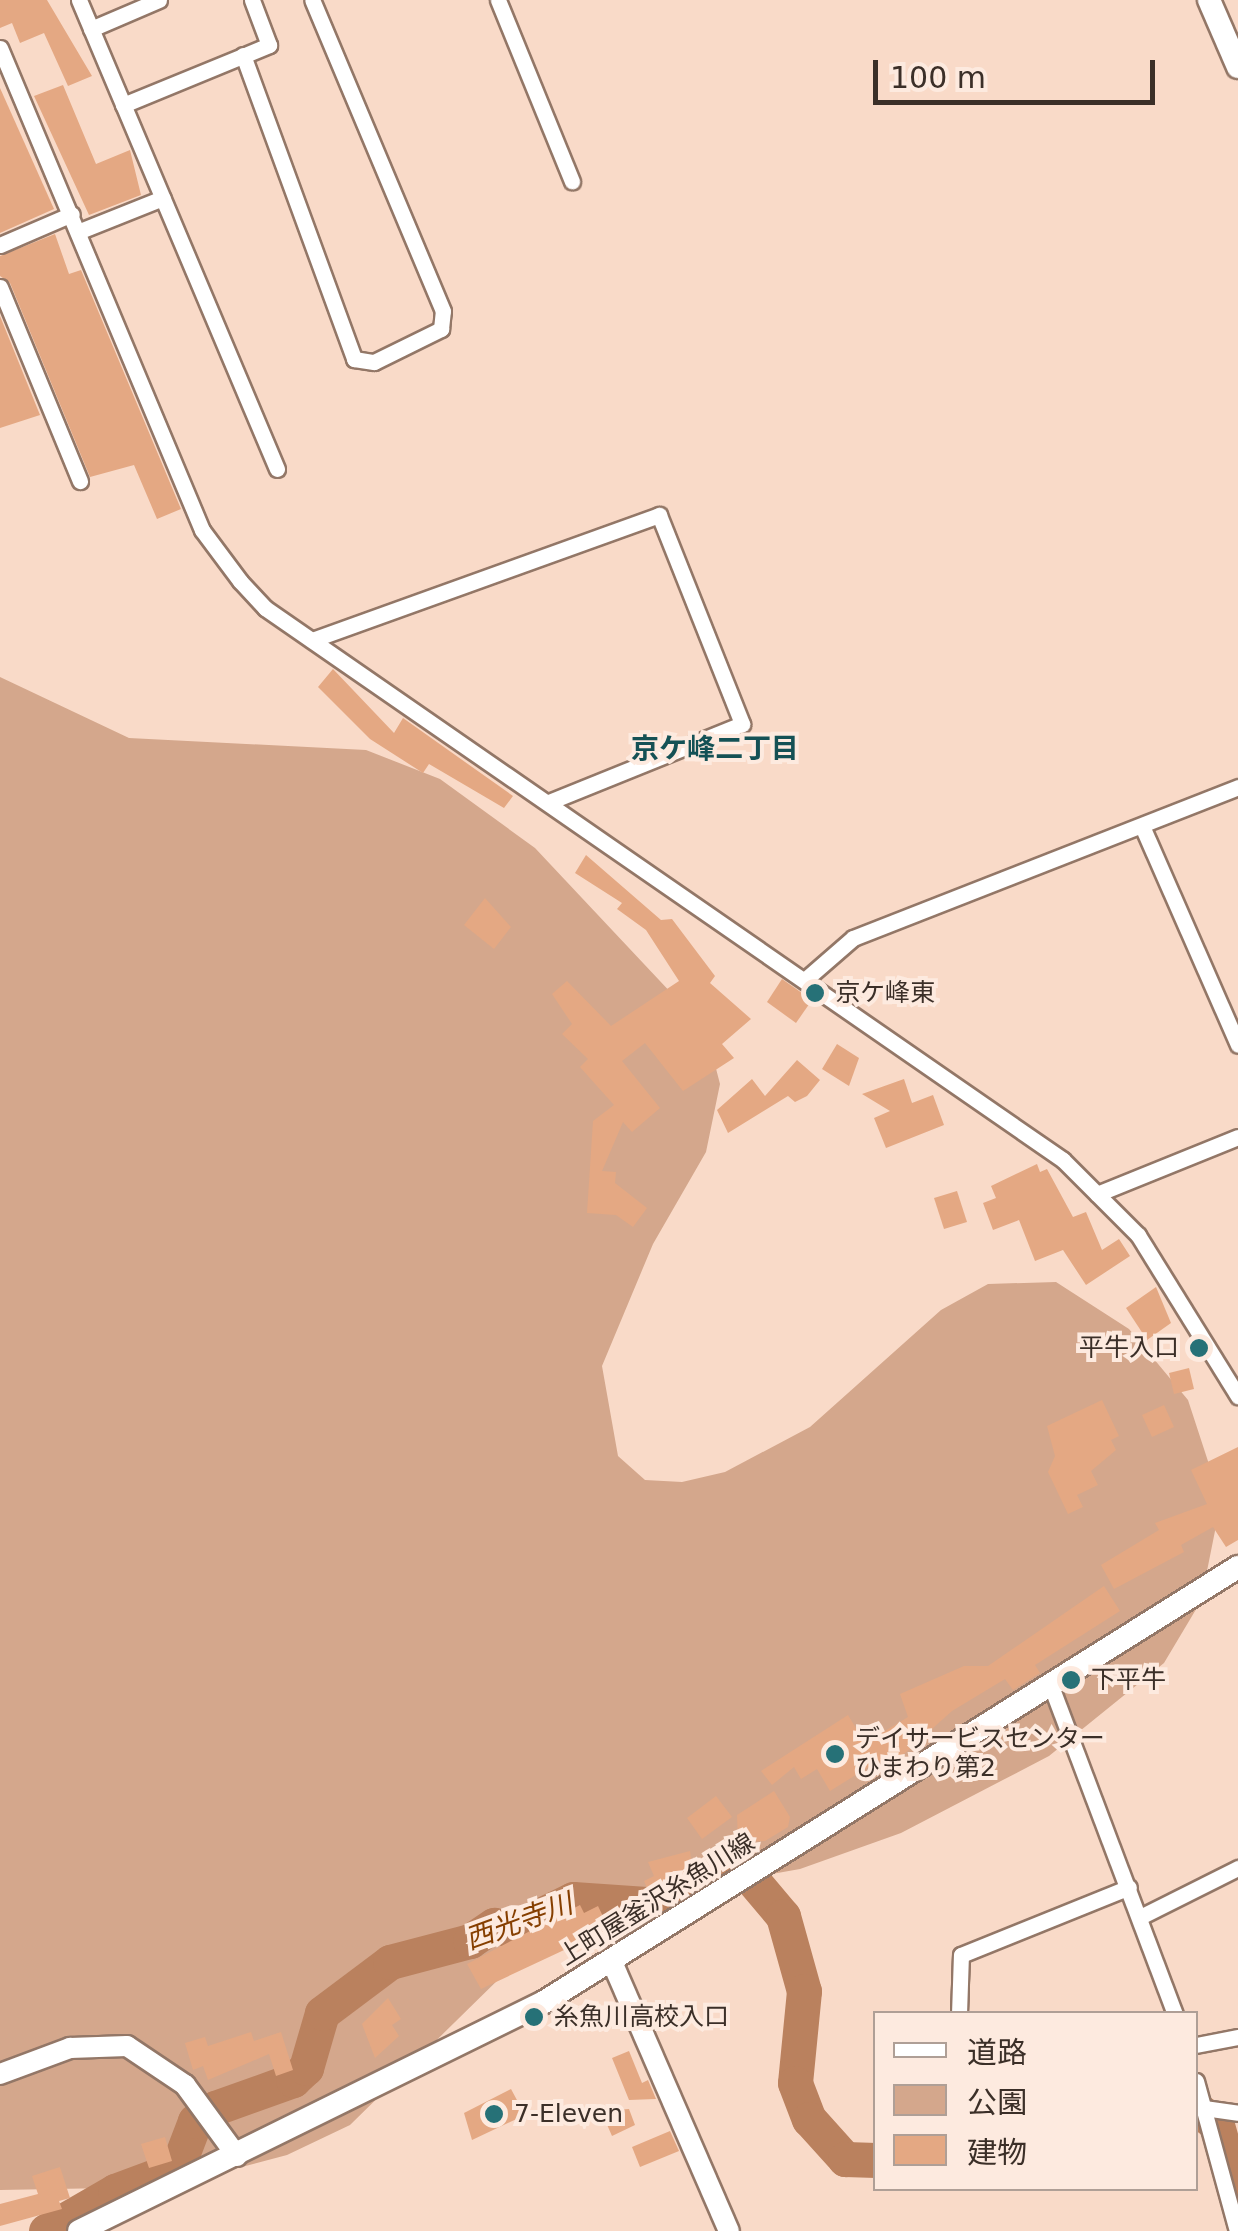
<!DOCTYPE html>
<html>
<head>
<meta charset="utf-8">
<style>
	body { margin:0 }
	#map { position:relative; width:1238px; height:2231px; overflow:hidden; background:#f9dac8; font-family:"DejaVu Sans","Noto Sans JP",sans-serif }
	div>[style] { position:absolute }
	[style*='--x'] { left:calc(var(--x)*1px); top:calc(var(--y)*1px); width:calc(var(--w)*1px); rotate:calc(var(--a)*1deg) }
	.green>* { inset:0; background:#d4a78c }
	.river>* { height:35px; margin:-17.5px; padding:0 17.5px; transform-origin:17.5px; border-radius:17.5px; background:#ba815e }
	.building>* { inset:0; background:#e4a883 }
	.roads { filter:drop-shadow(2px 0 #937767) drop-shadow(-2px 0 #937767) drop-shadow(0 2px #937767) drop-shadow(0 -2px #937767) }
	.minor>* { height:15px; margin:-7.5px; padding:0 7.5px; transform-origin:7.5px; border-radius:7.5px; background:#fff }
	.tertiary>* { height:20px; margin:-10px; padding:0 10px; transform-origin:10px; border-radius:10px; background:#fff }
	.secondary>* { height:22px; margin:-11px; padding:0 11px; transform-origin:11px; border-radius:11px; background:#fff }
	.dots>* { width:28px; height:28px; translate:-50% -50%; box-sizing:border-box; border:5px solid #fdeadf; border-radius:50% }
	span { translate:-50% -50%; white-space:nowrap; text-align:center; line-height:1.15; -webkit-text-stroke:8px #fdeadf; paint-order:stroke }
	.poi-label { font-size:25px; color:#3b2f28 }
	.left { translate:0 -50%; text-align:left }
	.right { translate:-100% -50%; text-align:right }
	.street-label { font-size:25px; color:#3b2f28 }
	.neighbourhood-label { font-size:28px; color:#145155; font-weight:700 }
	.water-label { font-size:28px; color:#863f00; font-style:italic }
	.legend { position:absolute; left:873px; top:2011px; width:325px; height:180px; box-sizing:border-box; background:#fdeadf; border:2px solid #af9f96; margin:0; padding:12px 18px; list-style:none; font-size:30px; color:#3b2f28 }
	.legend li { display:flex; align-items:center; gap:20px; height:50px }
	.legend b { width:50px; border:2px solid #af9f96 }
	.scale { position:absolute; left:873px; top:60px; width:282px; height:45px; box-sizing:border-box; border:5px solid #3b2f28; border-top:0; padding-left:12px; font-size:30px; line-height:35px; white-space:nowrap; color:#3b2f28; -webkit-text-stroke:8px #fdeadf; paint-order:stroke }
</style>
</head>
<body>
<div id="map">
	<div class="green">
		<i style="clip-path:polygon(0 677px,129px 738px,366px 750px,440px 779px,535px 848px,706px 1030px,720px 1084px,706px 1152px,653px 1244px,602px 1366px,618px 1456px,645px 1480px,682px 1482px,725px 1472px,810px 1427px,941px 1310px,988px 1284px,1056px 1282px,1129px 1329px,1188px 1400px,1221px 1501px,1201px 1601px,1164px 1663px,1049px 1756px,901px 1833px,800px 1869px,613px 1902px,507px 1971px,350px 2125px,287px 2155px,165px 2187px,0 2190px)"></i>
	</div>
	<div class="river">
		<i style="--x:1196;--y:2108;--w:27;--a:39"></i>
		<i style="--x:1217;--y:2125;--w:77;--a:74.2"></i>
		<i style="--x:46;--y:2231;--w:80;--a:-30.1"></i>
		<i style="--x:115;--y:2191;--w:66;--a:-20.4"></i>
		<i style="--x:177;--y:2168;--w:50;--a:-69"></i>
		<i style="--x:195;--y:2121;--w:24;--a:-33"></i>
		<i style="--x:215;--y:2108;--w:83;--a:-19.7"></i>
		<i style="--x:293;--y:2080;--w:18;--a:-43"></i>
		<i style="--x:306;--y:2068;--w:57;--a:-73.8"></i>
		<i style="--x:322;--y:2013;--w:85;--a:-36.9"></i>
		<i style="--x:390;--y:1962;--w:83;--a:-14.7"></i>
		<i style="--x:470;--y:1941;--w:29;--a:-34"></i>
		<i style="--x:494;--y:1925;--w:17;--a:17"></i>
		<i style="--x:510;--y:1930;--w:70;--a:-26.2"></i>
		<i style="--x:573;--y:1899;--w:102;--a:3.9"></i>
		<i style="--x:675;--y:1906;--w:77;--a:-33.3"></i>
		<i style="--x:739;--y:1864;--w:68;--a:49.8"></i>
		<i style="--x:783;--y:1916;--w:78;--a:74.4"></i>
		<i style="--x:804;--y:1991;--w:92;--a:95.6"></i>
		<i style="--x:795;--y:2083;--w:39;--a:69"></i>
		<i style="--x:809;--y:2119;--w:54;--a:48"></i>
		<i style="--x:845;--y:2159;--w:31;--a:2"></i>
	</div>
	<div class="building">
		<i style="clip-path:polygon(0 0,47px 0,92px 76px,68px 86px,44px 33px,20px 43px,12px 23px,0 28px)"></i>
		<i style="clip-path:polygon(63px 85px,96px 164px,130px 150px,141px 195px,89px 215px,34px 96px)"></i>
		<i style="clip-path:polygon(0 88px,54px 209px,0 233px)"></i>
		<i style="clip-path:polygon(55px 234px,69px 274px,81px 270px,181px 509px,157px 519px,134px 465px,90px 477px,10px 283px,0 276px,0 256px)"></i>
		<i style="clip-path:polygon(0 316px,40px 415px,0 428px)"></i>
		<i style="clip-path:polygon(333px 669px,394px 733px,403px 718px,513px 796px,504px 808px,429px 764px,423px 773px,370px 739px,318px 687px)"></i>
		<i style="clip-path:polygon(586px 855px,661px 920px,672px 919px,715px 976px,710px 983px,751px 1019px,722px 1044px,734px 1058px,683px 1091px,645px 1043px,622px 1061px,660px 1108px,632px 1132px,623px 1122px,602px 1171px,616px 1172px,615px 1183px,647px 1208px,633px 1227px,616px 1215px,587px 1213px,593px 1121px,614px 1105px,580px 1067px,588px 1059px,562px 1034px,572px 1024px,552px 994px,567px 981px,611px 1026px,679px 981px,646px 930px,617px 909px,622px 903px,575px 873px)"></i>
		<i style="clip-path:polygon(485px 898px,511px 927px,494px 949px,464px 925px)"></i>
		<i style="clip-path:polygon(782px 979px,812px 1000px,796px 1023px,767px 1002px)"></i>
		<i style="clip-path:polygon(837px 1044px,859px 1058px,849px 1086px,822px 1069px)"></i>
		<i style="clip-path:polygon(797px 1060px,820px 1080px,807px 1096px,795px 1102px,788px 1096px,728px 1133px,717px 1110px,752px 1079px,765px 1096px)"></i>
		<i style="clip-path:polygon(904px 1079px,912px 1103px,933px 1095px,944px 1125px,886px 1148px,874px 1118px,890px 1111px,862px 1094px)"></i>
		<i style="clip-path:polygon(1037px 1164px,1040px 1172px,1047px 1169px,1073px 1217px,1086px 1212px,1102px 1250px,1119px 1239px,1130px 1256px,1086px 1285px,1063px 1250px,1035px 1261px,1019px 1220px,993px 1230px,983px 1203px,996px 1198px,991px 1186px)"></i>
		<i style="clip-path:polygon(957px 1191px,967px 1222px,944px 1229px,934px 1198px)"></i>
		<i style="clip-path:polygon(1156px 1287px,1171px 1323px,1147px 1340px,1126px 1308px)"></i>
		<i style="clip-path:polygon(1189px 1368px,1194px 1389px,1174px 1394px,1169px 1373px)"></i>
		<i style="clip-path:polygon(1102px 1400px,1119px 1436px,1111px 1440px,1116px 1450px,1091px 1471px,1098px 1485px,1077px 1495px,1083px 1507px,1068px 1514px,1048px 1472px,1055px 1456px,1047px 1426px)"></i>
		<i style="clip-path:polygon(1164px 1405px,1174px 1427px,1152px 1437px,1142px 1415px)"></i>
		<i style="clip-path:polygon(1238px 1447px,1238px 1540px,1226px 1547px,1213px 1527px,1181px 1545px,1184px 1552px,1114px 1589px,1101px 1565px,1159px 1530px,1155px 1523px,1207px 1504px,1191px 1470px)"></i>
		<i style="clip-path:polygon(1104px 1586px,1120px 1611px,1035px 1665px,1040px 1673px,1013px 1690px,1005px 1679px,952px 1711px,885px 1771px,880px 1760px,830px 1791px,817px 1769px,801px 1779px,794px 1767px,772px 1785px,761px 1771px,848px 1715px,865px 1743px,908px 1717px,900px 1694px,964px 1666px,988px 1666px)"></i>
		<i style="clip-path:polygon(774px 1791px,790px 1817px,788px 1827px,765px 1841px,738px 1842px,737px 1815px)"></i>
		<i style="clip-path:polygon(716px 1796px,732px 1817px,702px 1839px,687px 1818px)"></i>
		<i style="clip-path:polygon(690px 1851px,694px 1882px,652px 1900px,644px 1881px,654px 1876px,648px 1862px)"></i>
		<i style="clip-path:polygon(580px 1905px,584px 1913px,598px 1906px,609px 1929px,481px 1989px,467px 1964px)"></i>
		<i style="clip-path:polygon(388px 1998px,401px 2019px,392px 2025px,399px 2036px,375px 2058px,362px 2024px)"></i>
		<i style="clip-path:polygon(251px 2032px,254px 2041px,281px 2032px,293px 2070px,276px 2076px,269px 2054px,208px 2080px,203px 2066px,193px 2070px,185px 2043px,205px 2037px,208px 2046px)"></i>
		<i style="clip-path:polygon(629px 2051px,642px 2083px,648px 2080px,656px 2099px,629px 2100px,612px 2058px)"></i>
		<i style="clip-path:polygon(511px 2089px,525px 2115px,472px 2140px,464px 2113px)"></i>
		<i style="clip-path:polygon(629px 2109px,635px 2125px,612px 2136px,601px 2111px)"></i>
		<i style="clip-path:polygon(670px 2131px,679px 2151px,640px 2167px,632px 2147px)"></i>
		<i style="clip-path:polygon(165px 2137px,172px 2161px,149px 2168px,141px 2144px)"></i>
		<i style="clip-path:polygon(60px 2167px,70px 2198px,59px 2201px,62px 2209px,0 2226px,0 2204px,38px 2194px,32px 2176px)"></i>
	</div>
	<div class="roads">
		<div class="minor">
			<i style="--x:79;--y:0;--w:509;--a:67.11"></i>
			<i style="--x:498;--y:0;--w:196;--a:67.8"></i>
			<i style="--x:91;--y:29;--w:74;--a:-23.1"></i>
			<i style="--x:0;--y:48;--w:523;--a:67.26"></i>
			<i style="--x:202;--y:530;--w:64;--a:53.3"></i>
			<i style="--x:240;--y:581;--w:37;--a:47"></i>
			<i style="--x:265;--y:608;--w:970;--a:34.67"></i>
			<i style="--x:1063;--y:1160;--w:106;--a:45"></i>
			<i style="--x:1138;--y:1235;--w:190;--a:58.2"></i>
			<i style="--x:243;--y:55;--w:324;--a:69.9"></i>
			<i style="--x:354;--y:359;--w:20;--a:9"></i>
			<i style="--x:374;--y:362;--w:75;--a:-26.2"></i>
			<i style="--x:441;--y:329;--w:18;--a:-84"></i>
			<i style="--x:443;--y:311;--w:337;--a:-112.8"></i>
			<i style="--x:123;--y:105;--w:158;--a:-22.3"></i>
			<i style="--x:269;--y:45;--w:48;--a:-110.7"></i>
			<i style="--x:80;--y:231;--w:89;--a:-21.7"></i>
			<i style="--x:0;--y:245;--w:78;--a:-23.3"></i>
			<i style="--x:0;--y:287;--w:210;--a:67.6"></i>
			<i style="--x:312;--y:640;--w:369;--a:-19.8"></i>
			<i style="--x:659;--y:515;--w:225;--a:68.3"></i>
			<i style="--x:742;--y:724;--w:208;--a:158"></i>
			<i style="--x:1142;--y:826;--w:239;--a:66.3"></i>
			<i style="--x:807;--y:978;--w:61;--a:-41"></i>
			<i style="--x:853;--y:938;--w:414;--a:-21.4"></i>
			<i style="--x:1097;--y:1194;--w:152;--a:-22"></i>
			<i style="--x:1051;--y:1686;--w:351;--a:69.3"></i>
			<i style="--x:1140;--y:1917;--w:110;--a:-26.6"></i>
			<i style="--x:959;--y:2014;--w:59;--a:-88.1"></i>
			<i style="--x:961;--y:1955;--w:181;--a:-22"></i>
			<i style="--x:1196;--y:2045;--w:43;--a:-10.8"></i>
			<i style="--x:1196;--y:2081;--w:156;--a:74.7"></i>
			<i style="--x:1204;--y:2108;--w:34;--a:8"></i>
		</div>
		<div class="tertiary">
			<i style="--x:612;--y:1962;--w:293;--a:66.5"></i>
			<i style="--x:0;--y:2074;--w:75;--a:-20.4"></i>
			<i style="--x:70;--y:2048;--w:57;--a:-2"></i>
			<i style="--x:127;--y:2046;--w:70;--a:33.9"></i>
			<i style="--x:185;--y:2085;--w:88;--a:53.8"></i>
		</div>
		<div class="secondary">
			<i style="--x:1209;--y:0;--w:73;--a:66.6"></i>
			<i style="--x:79;--y:2231;--w:518;--a:-26.22"></i>
			<i style="--x:544;--y:2002;--w:819;--a:-32.08"></i>
		</div>
	</div>
	<div class="dots">
		<i style="left:815px;top:993px;background:#267177"></i>
		<i style="left:1199px;top:1348px;background:#267177"></i>
		<i style="left:1071px;top:1680px;background:#267177"></i>
		<i style="left:835px;top:1754px;background:#267177"></i>
		<i style="left:534px;top:2017px;background:#267177"></i>
		<i style="left:494px;top:2114px;background:#267177"></i>
	</div>
	<div class="poi-label">
		<span class="left" style="left:835px;top:993px">京ケ峰東</span>
		<span class="right" style="left:1179px;top:1348px">平牛入口</span>
		<span class="left" style="left:1091px;top:1680px">下平牛</span>
		<span class="left" style="left:855px;top:1754px">デイサービスセンター<br>ひまわり第2</span>
		<span class="left" style="left:554px;top:2017px">糸魚川高校入口</span>
		<span class="left" style="left:514px;top:2114px">7-Eleven</span>
	</div>
	<div class="street-label">
		<span style="left:657px;top:1900px;rotate:-32deg">上町屋釜沢糸魚川線</span>
	</div>
	<div class="neighbourhood-label">
		<span style="left:715px;top:749px">京ケ峰二丁目</span>
	</div>
	<div class="water-label">
		<span style="left:519px;top:1922px;rotate:-20deg">西光寺川</span>
	</div>
	<ul class="legend">
	<li><b style="height:12px;background:#fff"></b>道路</li>
	<li><b style="height:28px;background:#d4a78c"></b>公園</li>
	<li><b style="height:28px;background:#e4a883"></b>建物</li>
	</ul>
	<div class="scale">100 m</div>
</div>
</body>
</html>
